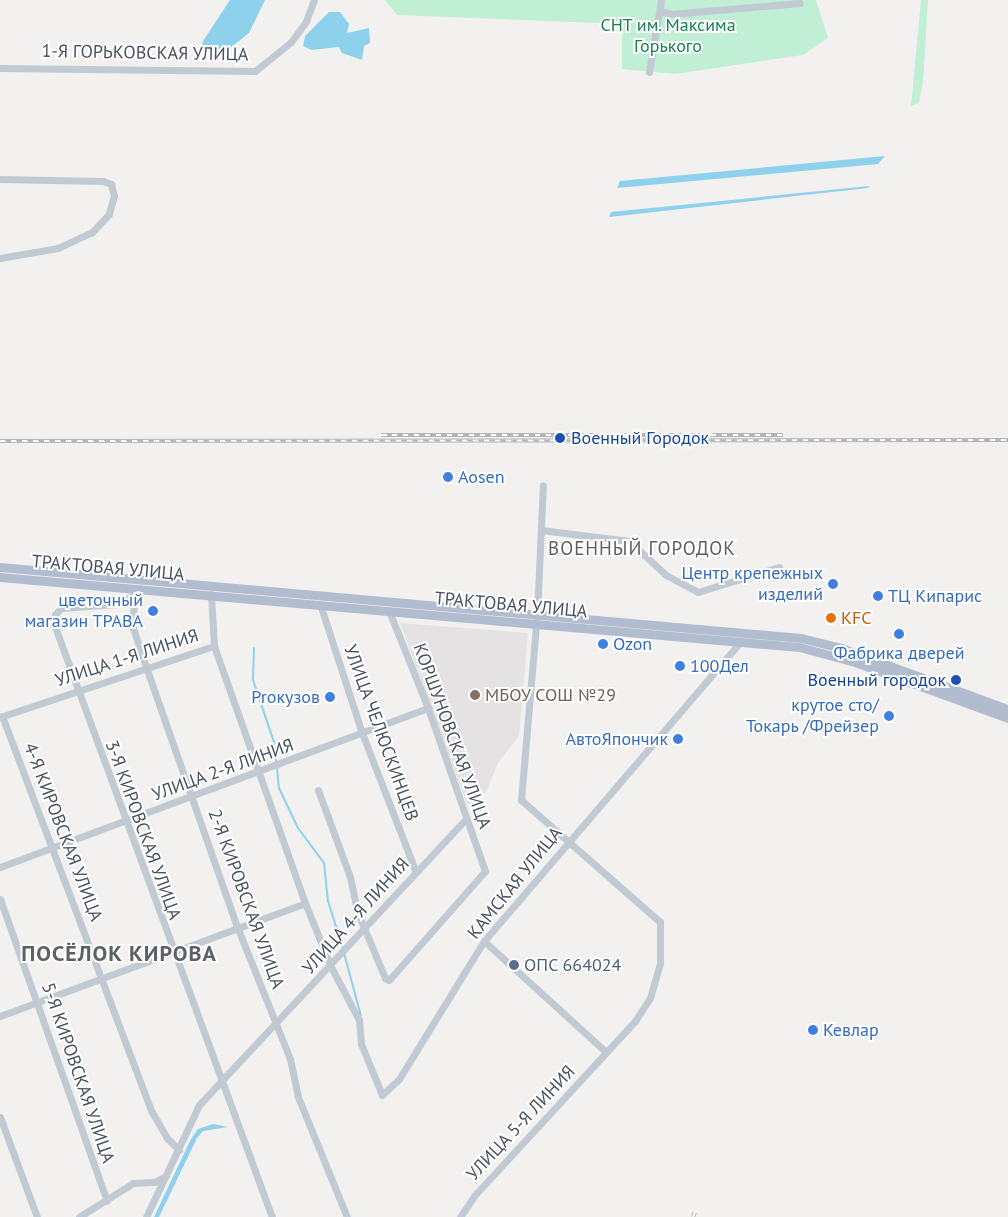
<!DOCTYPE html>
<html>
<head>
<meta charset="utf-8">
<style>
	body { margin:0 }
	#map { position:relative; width:1008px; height:1217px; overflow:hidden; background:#f3f1f0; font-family:"PT Sans",sans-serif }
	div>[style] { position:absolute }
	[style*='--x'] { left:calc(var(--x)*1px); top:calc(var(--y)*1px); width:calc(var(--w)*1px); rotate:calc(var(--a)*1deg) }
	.education>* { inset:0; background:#e4e2e2 }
	.green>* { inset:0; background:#c0efd6 }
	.water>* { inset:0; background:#8ed1ec }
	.stream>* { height:2px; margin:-1px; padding:0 1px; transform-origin:1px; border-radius:1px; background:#8ed1ec }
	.minor>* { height:7px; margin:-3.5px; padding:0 3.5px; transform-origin:3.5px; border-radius:3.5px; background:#c1c9d2 }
	.major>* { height:9px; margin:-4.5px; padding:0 4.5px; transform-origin:4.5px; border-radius:4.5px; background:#b1bdcf }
	.rail>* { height:4px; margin-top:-2px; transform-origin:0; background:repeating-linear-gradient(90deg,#fff 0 5.5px,#b3b5bb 0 11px); box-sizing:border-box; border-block:1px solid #b3b5bb }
	.dots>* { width:14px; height:14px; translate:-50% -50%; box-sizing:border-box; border:2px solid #fff; border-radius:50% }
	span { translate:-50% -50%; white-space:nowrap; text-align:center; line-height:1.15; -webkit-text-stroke:4px #fff; paint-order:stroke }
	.park-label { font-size:18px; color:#188054 }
	.street-label { font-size:18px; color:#48525e }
	.transit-label { font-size:18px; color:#164399 }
	.left { translate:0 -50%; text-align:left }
	.right { translate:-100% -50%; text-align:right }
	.shop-label { font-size:18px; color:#366cbe }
	.food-label { font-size:18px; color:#c56008 }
	.education-label { font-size:18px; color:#785e54 }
	.service-label { font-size:18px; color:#4e5e75 }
	.neighbourhood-label { font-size:19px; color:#5d6065; letter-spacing:1px }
	.district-label { font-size:22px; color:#5d6065; font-weight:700; letter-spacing:1px }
</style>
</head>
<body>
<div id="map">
	<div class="education">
		<i style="clip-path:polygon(400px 623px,528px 633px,519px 736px,498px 763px,487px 790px,468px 807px)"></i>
	</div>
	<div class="green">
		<i style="clip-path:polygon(385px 0,816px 0,828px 38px,803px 55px,675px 74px,622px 69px,622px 24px,397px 15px)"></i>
		<i style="clip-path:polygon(921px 0,928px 0,923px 81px,919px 103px,911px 106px)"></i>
	</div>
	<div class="water">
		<i style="clip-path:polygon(230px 0,265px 0,249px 33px,229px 49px,210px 54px,202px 46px,203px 41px)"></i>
		<i style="clip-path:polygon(329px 12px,340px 12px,349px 24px,347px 33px,369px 28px,370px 43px,364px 46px,362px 60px,342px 53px,339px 47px,311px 50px,303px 46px,305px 36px)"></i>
		<i style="clip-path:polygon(885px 156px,878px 164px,617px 188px,620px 181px)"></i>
		<i style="clip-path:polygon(870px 186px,868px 188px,609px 217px,611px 212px)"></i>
		<i style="clip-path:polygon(213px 1124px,228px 1127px,203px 1131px,197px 1138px,159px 1217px,154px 1217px,191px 1139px,198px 1129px)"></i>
	</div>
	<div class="stream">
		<i style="--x:254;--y:648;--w:32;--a:92"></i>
		<i style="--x:253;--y:680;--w:65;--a:71.3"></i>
		<i style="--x:274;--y:742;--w:20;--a:84"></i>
		<i style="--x:277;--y:767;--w:21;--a:85"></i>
		<i style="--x:279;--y:788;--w:44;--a:64.6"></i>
		<i style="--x:298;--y:828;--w:44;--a:53.4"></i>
		<i style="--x:324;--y:863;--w:38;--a:84"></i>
		<i style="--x:328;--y:901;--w:50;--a:72.6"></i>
		<i style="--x:344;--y:953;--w:65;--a:74.9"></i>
	</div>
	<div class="minor">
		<i style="--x:660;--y:11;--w:11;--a:15"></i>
		<i style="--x:671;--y:14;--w:129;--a:-4.9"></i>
		<i style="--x:0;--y:68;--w:255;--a:0.7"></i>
		<i style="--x:255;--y:71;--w:46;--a:-38.9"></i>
		<i style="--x:291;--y:42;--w:26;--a:-54"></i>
		<i style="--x:306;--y:21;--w:22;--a:-69"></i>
		<i style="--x:649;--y:72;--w:73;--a:-80.5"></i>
		<i style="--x:0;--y:179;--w:103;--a:1.1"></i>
		<i style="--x:103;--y:181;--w:9;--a:21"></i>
		<i style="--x:111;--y:184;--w:12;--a:76"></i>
		<i style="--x:114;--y:196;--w:19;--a:106"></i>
		<i style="--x:109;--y:214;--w:25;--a:133"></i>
		<i style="--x:92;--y:232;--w:38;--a:155"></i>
		<i style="--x:58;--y:248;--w:59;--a:170.2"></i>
		<i style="--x:541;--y:530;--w:89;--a:7.1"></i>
		<i style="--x:629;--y:541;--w:50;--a:42.6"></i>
		<i style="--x:666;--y:575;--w:36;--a:28"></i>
		<i style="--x:698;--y:592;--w:85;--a:-17.2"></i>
		<i style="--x:134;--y:593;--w:35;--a:92"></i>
		<i style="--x:133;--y:628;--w:41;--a:71.6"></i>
		<i style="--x:146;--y:667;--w:278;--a:70.7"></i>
		<i style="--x:238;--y:929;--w:140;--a:68.2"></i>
		<i style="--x:290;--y:1059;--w:39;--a:78"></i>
		<i style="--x:298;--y:1097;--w:130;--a:67.8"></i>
		<i style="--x:134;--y:595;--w:20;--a:153"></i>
		<i style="--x:116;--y:604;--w:55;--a:175.8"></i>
		<i style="--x:61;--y:608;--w:9;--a:131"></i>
		<i style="--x:55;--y:615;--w:9;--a:96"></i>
		<i style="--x:54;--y:624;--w:632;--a:69.82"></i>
		<i style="--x:320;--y:604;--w:136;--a:72"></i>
		<i style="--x:362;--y:733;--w:149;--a:68.8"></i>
		<i style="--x:214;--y:646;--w:273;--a:70.5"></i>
		<i style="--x:305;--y:903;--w:69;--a:67.9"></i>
		<i style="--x:331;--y:967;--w:60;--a:62.2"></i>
		<i style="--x:359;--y:1020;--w:24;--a:85"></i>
		<i style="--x:361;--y:1044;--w:55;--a:67.6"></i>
		<i style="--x:382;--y:1095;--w:23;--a:-43"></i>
		<i style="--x:399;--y:1079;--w:162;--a:-58.4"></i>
		<i style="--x:484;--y:941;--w:395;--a:-49.4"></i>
		<i style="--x:2;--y:716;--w:423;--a:69.3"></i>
		<i style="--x:152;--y:1112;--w:30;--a:60"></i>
		<i style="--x:167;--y:1138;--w:17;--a:45"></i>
		<i style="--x:0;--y:717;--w:225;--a:-18.4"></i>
		<i style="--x:214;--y:646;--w:52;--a:-93.3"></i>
		<i style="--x:318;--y:790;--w:93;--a:69.8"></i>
		<i style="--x:350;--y:877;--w:35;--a:78"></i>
		<i style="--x:357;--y:911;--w:73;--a:67.3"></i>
		<i style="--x:385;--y:978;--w:4;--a:27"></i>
		<i style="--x:389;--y:980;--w:145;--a:-48.6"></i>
		<i style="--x:485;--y:871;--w:173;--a:-109.3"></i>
		<i style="--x:428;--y:708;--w:105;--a:-111.9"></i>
		<i style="--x:0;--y:867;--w:457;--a:-20.4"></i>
		<i style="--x:0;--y:899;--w:320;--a:70.5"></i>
		<i style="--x:484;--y:941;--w:164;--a:42.3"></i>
		<i style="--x:0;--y:1016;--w:325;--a:-20.3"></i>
		<i style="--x:0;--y:1117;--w:107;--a:69.7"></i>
		<i style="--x:79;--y:1217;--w:64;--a:-32.2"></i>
		<i style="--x:133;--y:1183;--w:21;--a:-3"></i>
		<i style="--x:154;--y:1182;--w:13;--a:-27"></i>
		<i style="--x:146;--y:1217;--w:124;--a:-64.7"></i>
		<i style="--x:199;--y:1105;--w:391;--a:-47"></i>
		<i style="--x:460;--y:1217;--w:25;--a:-56"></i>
		<i style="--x:474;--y:1196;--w:238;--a:-47.4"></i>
		<i style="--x:635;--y:1021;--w:27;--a:-57"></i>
		<i style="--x:650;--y:998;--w:37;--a:-74"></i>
		<i style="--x:660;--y:962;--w:40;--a:-90"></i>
		<i style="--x:660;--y:922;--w:185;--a:-138.7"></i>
		<i style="--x:521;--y:800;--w:186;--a:-85.1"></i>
		<i style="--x:537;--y:615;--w:130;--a:-87.4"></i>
	</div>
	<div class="major">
		<i style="--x:0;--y:567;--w:804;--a:5.07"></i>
		<i style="--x:801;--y:638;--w:41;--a:14"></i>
		<i style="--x:841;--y:648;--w:178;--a:20.1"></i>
		<i style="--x:0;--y:577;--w:802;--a:5.01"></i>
		<i style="--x:799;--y:647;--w:55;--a:14.8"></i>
		<i style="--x:852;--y:661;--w:166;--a:20.1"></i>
	</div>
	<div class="rail">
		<i style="--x:381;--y:435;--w:402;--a:0"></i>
		<i style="--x:0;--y:441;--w:1008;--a:-0.06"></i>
		<i style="--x:693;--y:1217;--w:5;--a:-68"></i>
	</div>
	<div class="dots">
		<i style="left:560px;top:438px;background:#1a4fb4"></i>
		<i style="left:448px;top:477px;background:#3f7fe0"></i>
		<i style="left:833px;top:584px;background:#3f7fe0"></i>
		<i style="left:878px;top:596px;background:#3f7fe0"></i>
		<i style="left:153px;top:611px;background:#3f7fe0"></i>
		<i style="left:831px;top:618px;background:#e8710a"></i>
		<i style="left:899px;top:634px;background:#3f7fe0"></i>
		<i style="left:603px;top:644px;background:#3f7fe0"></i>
		<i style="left:680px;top:666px;background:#3f7fe0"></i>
		<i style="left:956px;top:680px;background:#1a4fb4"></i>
		<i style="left:475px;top:695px;background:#8d6e63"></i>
		<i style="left:330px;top:697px;background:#3f7fe0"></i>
		<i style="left:889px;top:716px;background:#3f7fe0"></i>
		<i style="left:678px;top:739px;background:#3f7fe0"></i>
		<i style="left:514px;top:965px;background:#5c6f8a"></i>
		<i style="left:813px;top:1030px;background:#3f7fe0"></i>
	</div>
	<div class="park-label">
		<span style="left:668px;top:36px">СНТ им. Максима<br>Горького</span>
	</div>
	<div class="street-label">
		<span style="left:145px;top:53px;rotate:1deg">1-Я ГОРЬКОВСКАЯ УЛИЦА</span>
		<span style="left:108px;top:568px;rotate:5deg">ТРАКТОВАЯ УЛИЦА</span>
		<span style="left:511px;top:605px;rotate:5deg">ТРАКТОВАЯ УЛИЦА</span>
		<span style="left:127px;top:658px;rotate:-18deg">УЛИЦА 1-Я ЛИНИЯ</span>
		<span style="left:381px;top:733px;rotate:70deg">УЛИЦА ЧЕЛЮСКИНЦЕВ</span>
		<span style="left:452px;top:736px;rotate:70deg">КОРШУНОВСКАЯ УЛИЦА</span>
		<span style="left:223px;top:770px;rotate:-20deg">УЛИЦА 2-Я ЛИНИЯ</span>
		<span style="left:143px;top:830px;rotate:70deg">3-Я КИРОВСКАЯ УЛИЦА</span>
		<span style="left:63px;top:832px;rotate:69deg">4-Я КИРОВСКАЯ УЛИЦА</span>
		<span style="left:515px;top:883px;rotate:-51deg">КАМСКАЯ УЛИЦА</span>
		<span style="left:246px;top:899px;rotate:70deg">2-Я КИРОВСКАЯ УЛИЦА</span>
		<span style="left:356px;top:916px;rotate:-48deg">УЛИЦА 4-Я ЛИНИЯ</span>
		<span style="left:78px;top:1073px;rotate:71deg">5-Я КИРОВСКАЯ УЛИЦА</span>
		<span style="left:521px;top:1123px;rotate:-47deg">УЛИЦА 5-Я ЛИНИЯ</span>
	</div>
	<div class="transit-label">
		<span class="left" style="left:571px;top:438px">Военный Городок</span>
		<span class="right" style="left:946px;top:680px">Военный городок</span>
	</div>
	<div class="shop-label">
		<span class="left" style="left:458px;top:477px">Aosen</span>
		<span class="right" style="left:823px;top:584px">Центр крепежных<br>изделий</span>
		<span class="left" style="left:888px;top:596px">ТЦ Кипарис</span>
		<span class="right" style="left:143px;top:611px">цветочный<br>магазин ТРАВА</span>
		<span class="left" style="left:613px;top:644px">Ozon</span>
		<span style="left:899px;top:653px">Фабрика дверей</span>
		<span class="left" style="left:690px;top:666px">100Дел</span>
		<span class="right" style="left:320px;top:697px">Proкузов</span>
		<span class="right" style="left:879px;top:716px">крутое сто/<br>Токарь /Фрейзер</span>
		<span class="right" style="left:668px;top:739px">АвтоЯпончик</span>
		<span class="left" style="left:823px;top:1030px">Кевлар</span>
	</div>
	<div class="food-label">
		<span class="left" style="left:841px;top:618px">KFC</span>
	</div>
	<div class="education-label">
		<span class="left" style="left:485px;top:695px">МБОУ СОШ №29</span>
	</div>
	<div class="service-label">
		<span class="left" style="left:524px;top:965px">ОПС 664024</span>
	</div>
	<div class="neighbourhood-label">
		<span style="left:642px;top:549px">ВОЕННЫЙ ГОРОДОК</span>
	</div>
	<div class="district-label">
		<span style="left:119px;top:954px">ПОСЁЛОК КИРОВА</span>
	</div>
</div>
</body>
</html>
